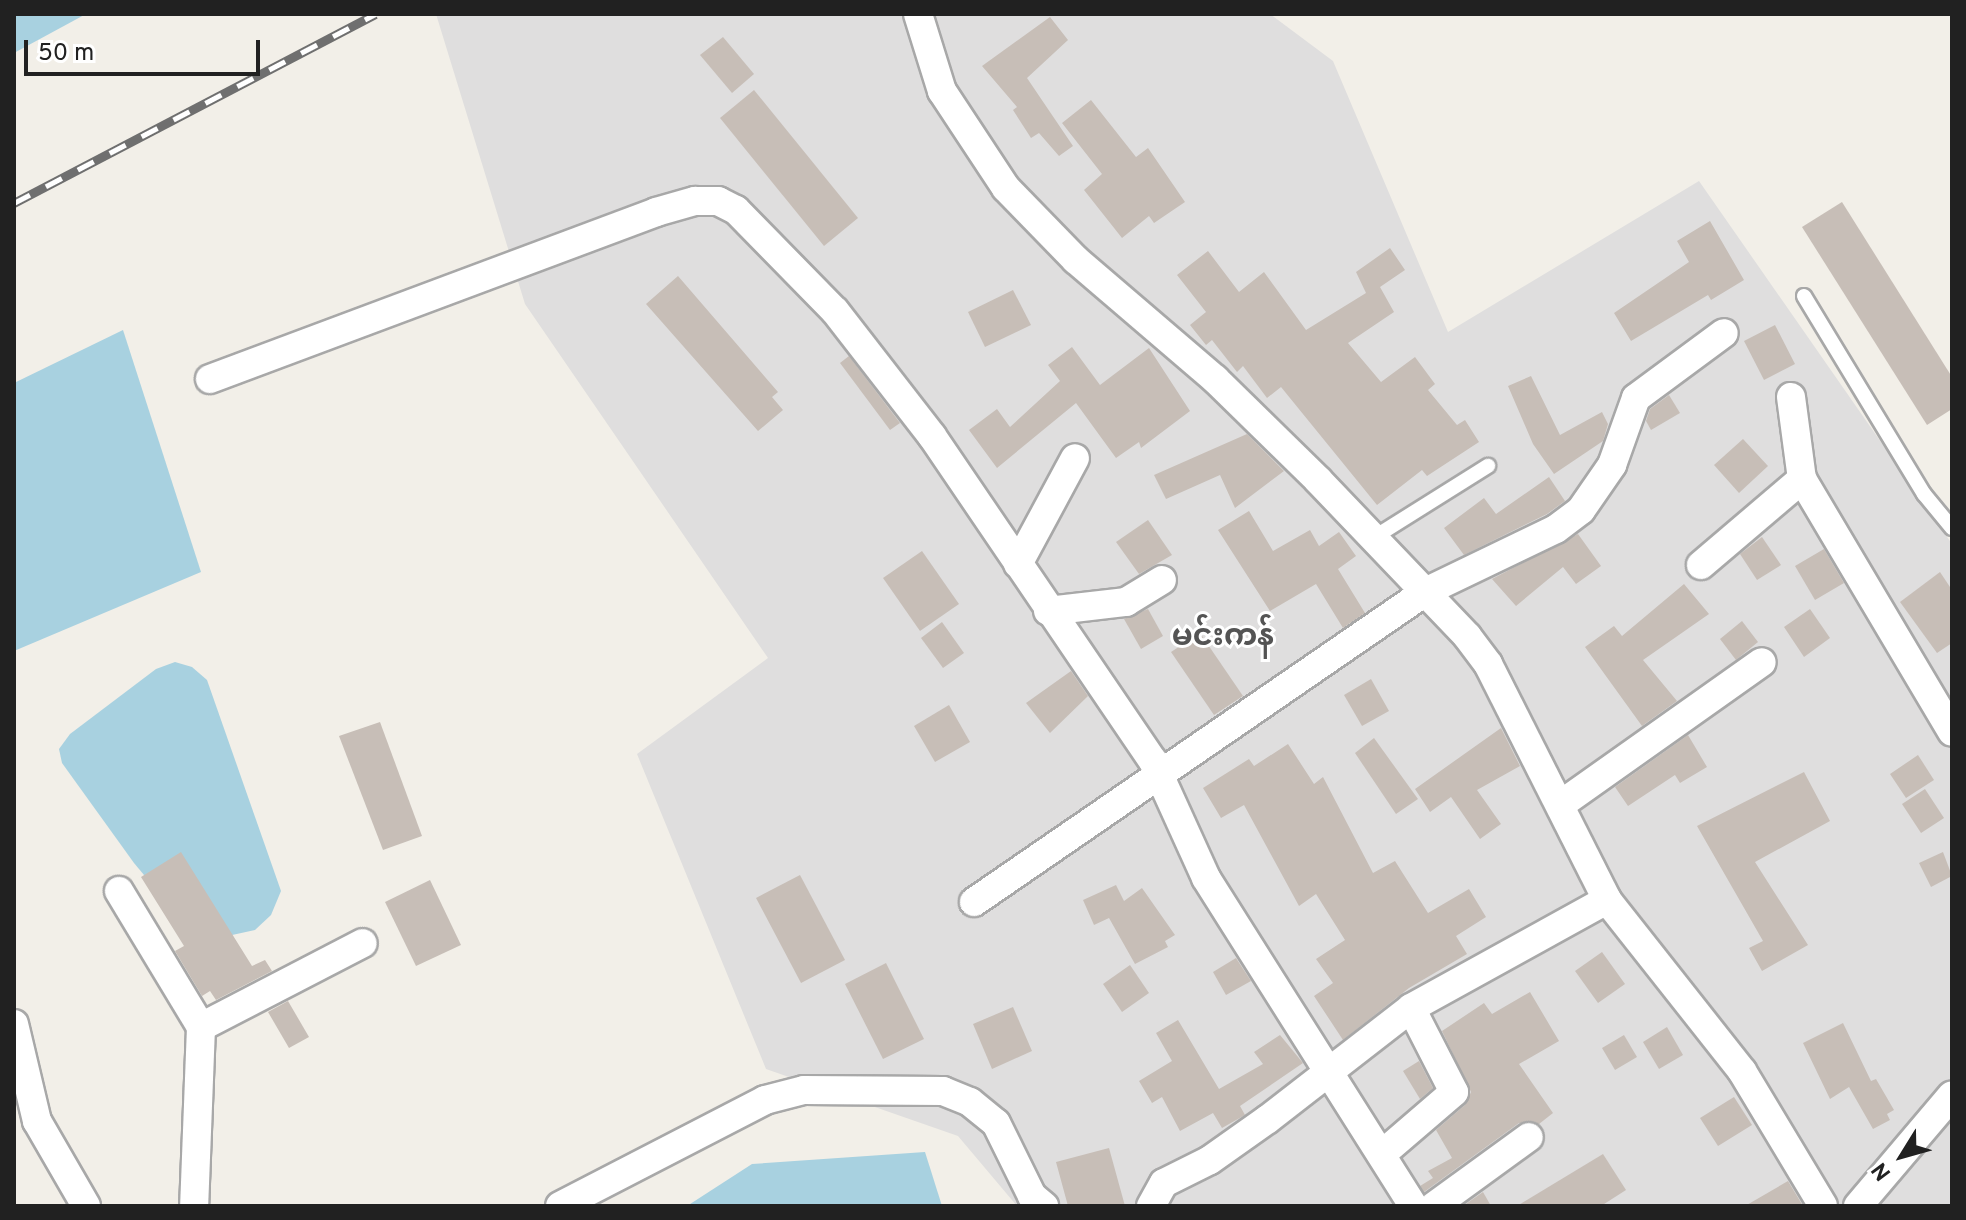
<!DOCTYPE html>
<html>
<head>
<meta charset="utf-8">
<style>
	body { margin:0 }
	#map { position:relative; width:1966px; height:1220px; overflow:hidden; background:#f2efe8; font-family:Overpass,"Noto Sans Myanmar",sans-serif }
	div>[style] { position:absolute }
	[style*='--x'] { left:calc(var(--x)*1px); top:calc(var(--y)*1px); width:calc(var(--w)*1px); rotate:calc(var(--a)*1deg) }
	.residential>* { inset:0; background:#dfdede }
	.water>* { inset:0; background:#a8d1e0 }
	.building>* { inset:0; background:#c7beb7 }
	.roads { filter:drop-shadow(2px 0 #a8a8a8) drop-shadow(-2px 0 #a8a8a8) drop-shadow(0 2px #a8a8a8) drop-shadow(0 -2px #a8a8a8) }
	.lane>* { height:14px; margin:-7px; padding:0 7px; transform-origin:7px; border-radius:7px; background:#fff }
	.street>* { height:28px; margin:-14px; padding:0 14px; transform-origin:14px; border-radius:14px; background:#fff }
	.rail>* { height:9px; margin-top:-4.5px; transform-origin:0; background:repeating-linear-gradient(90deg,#fff 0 18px,#6f6f6f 0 36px); box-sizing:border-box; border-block:2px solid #6f6f6f }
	span { translate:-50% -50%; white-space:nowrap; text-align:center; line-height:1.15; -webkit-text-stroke:6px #fff; paint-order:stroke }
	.quarter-label { font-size:30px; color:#545454; font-weight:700 }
	.frame { position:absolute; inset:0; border:16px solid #212121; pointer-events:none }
	.north { position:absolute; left:1862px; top:1116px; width:80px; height:80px; -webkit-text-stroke:6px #fff; paint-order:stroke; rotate:233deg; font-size:22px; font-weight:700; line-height:32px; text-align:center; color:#212121 }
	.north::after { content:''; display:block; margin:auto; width:28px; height:36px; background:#212121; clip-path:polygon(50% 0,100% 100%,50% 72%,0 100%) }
	.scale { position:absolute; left:24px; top:40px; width:236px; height:36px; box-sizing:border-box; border:4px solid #212121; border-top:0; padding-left:10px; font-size:24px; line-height:28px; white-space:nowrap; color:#212121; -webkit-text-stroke:6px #fff; paint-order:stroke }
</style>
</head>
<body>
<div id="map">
	<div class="residential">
		<i style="clip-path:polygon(436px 14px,1270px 14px,1333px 61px,1448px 332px,1699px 181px,1952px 544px,1952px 1206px,1017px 1206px,958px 1136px,766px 1069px,637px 754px,768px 658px,525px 304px)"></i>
	</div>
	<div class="water">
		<i style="clip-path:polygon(14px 14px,86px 14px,14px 53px)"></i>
		<i style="clip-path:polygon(123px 330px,201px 572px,14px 651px,14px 383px)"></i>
		<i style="clip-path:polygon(175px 662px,192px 667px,207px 680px,281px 891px,271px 915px,255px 930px,200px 942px,134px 863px,62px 763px,59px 749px,70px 734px,156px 669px)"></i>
		<i style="clip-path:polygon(925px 1152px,942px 1206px,687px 1206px,752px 1164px)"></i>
	</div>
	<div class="building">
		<i style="clip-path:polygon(1050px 17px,1068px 40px,1027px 78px,1073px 146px,1059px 156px,1039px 133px,1031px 138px,1013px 110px,1017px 107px,982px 66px)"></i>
		<i style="clip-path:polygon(723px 37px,754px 74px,732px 93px,700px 55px)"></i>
		<i style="clip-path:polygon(754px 90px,858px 218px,824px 246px,720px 118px)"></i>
		<i style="clip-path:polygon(1091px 100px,1136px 157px,1148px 148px,1185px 202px,1154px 223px,1149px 216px,1122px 238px,1084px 190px,1102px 174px,1062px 123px)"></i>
		<i style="clip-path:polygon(1842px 202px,1952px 377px,1952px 409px,1927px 425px,1802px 227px)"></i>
		<i style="clip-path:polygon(1710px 221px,1744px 280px,1711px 300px,1708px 295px,1631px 341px,1614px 313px,1689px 262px,1677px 241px)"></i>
		<i style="clip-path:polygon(1390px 248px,1405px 270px,1380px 287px,1394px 312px,1348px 343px,1381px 382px,1415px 357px,1435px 384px,1428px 390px,1457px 425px,1465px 420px,1479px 442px,1427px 476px,1422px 470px,1377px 505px,1281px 387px,1267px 398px,1243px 366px,1237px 372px,1212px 340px,1206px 345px,1190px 325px,1206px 312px,1177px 275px,1208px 251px,1239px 292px,1264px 272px,1306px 330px,1366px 293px,1356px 272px)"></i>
		<i style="clip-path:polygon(678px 276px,778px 392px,772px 397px,783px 410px,758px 431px,646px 304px)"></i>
		<i style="clip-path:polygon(1013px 290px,1031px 325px,985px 347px,968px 312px)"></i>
		<i style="clip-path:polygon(1775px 325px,1795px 364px,1764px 380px,1744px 341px)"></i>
		<i style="clip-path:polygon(1072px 347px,1100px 385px,1149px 348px,1190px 411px,1141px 448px,1139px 442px,1116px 458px,1076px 403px,997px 468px,969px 430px,997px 409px,1010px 427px,1060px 381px,1048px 365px)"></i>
		<i style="clip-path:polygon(849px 356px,900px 423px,890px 430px,840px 363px)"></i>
		<i style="clip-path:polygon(1531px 376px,1560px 435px,1602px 412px,1608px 424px,1603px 441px,1554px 474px,1533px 444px,1508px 386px)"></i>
		<i style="clip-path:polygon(1669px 395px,1680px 413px,1651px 430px,1646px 421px,1650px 409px)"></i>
		<i style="clip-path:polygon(1247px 434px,1284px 471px,1235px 508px,1220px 475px,1166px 499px,1154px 475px)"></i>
		<i style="clip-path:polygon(1743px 439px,1768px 466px,1739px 493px,1714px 465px)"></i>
		<i style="clip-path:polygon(1549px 477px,1565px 501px,1547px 514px,1464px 555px,1444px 528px,1484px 498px,1496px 514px)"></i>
		<i style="clip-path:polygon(1249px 511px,1273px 551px,1310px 530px,1319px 546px,1339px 532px,1356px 556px,1338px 569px,1365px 613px,1343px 628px,1316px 584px,1270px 611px,1218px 530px)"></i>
		<i style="clip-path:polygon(1148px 520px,1172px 555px,1139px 574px,1116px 542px)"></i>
		<i style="clip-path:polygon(1578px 534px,1601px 566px,1576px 584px,1563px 567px,1516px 606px,1492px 579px)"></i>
		<i style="clip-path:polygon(1762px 537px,1781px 565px,1757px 580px,1740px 554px)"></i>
		<i style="clip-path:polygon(1824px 549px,1844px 583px,1815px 600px,1795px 566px)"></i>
		<i style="clip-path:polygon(922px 551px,959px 604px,920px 631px,883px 578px)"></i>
		<i style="clip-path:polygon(1940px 572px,1952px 590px,1952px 643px,1937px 653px,1900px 602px)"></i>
		<i style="clip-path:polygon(1684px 584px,1709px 614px,1643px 660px,1677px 701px,1642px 726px,1585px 647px,1614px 626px,1622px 636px)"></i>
		<i style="clip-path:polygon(1148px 609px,1163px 636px,1141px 649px,1124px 619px)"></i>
		<i style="clip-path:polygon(1810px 609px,1830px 638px,1804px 657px,1784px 627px)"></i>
		<i style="clip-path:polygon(1742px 621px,1758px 642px,1736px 660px,1720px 639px)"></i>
		<i style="clip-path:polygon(942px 622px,964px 653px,943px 668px,921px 638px)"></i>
		<i style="clip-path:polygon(1200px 633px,1243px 696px,1214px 715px,1171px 652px)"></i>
		<i style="clip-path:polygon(1071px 671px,1088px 696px,1050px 733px,1026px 703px)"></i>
		<i style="clip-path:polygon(1371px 679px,1389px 711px,1362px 726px,1344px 695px)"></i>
		<i style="clip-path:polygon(949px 705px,970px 742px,935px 762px,914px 726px)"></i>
		<i style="clip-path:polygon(380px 722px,422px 836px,383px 850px,339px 736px)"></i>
		<i style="clip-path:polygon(1501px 728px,1520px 766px,1477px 790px,1501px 824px,1480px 839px,1451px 797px,1430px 812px,1415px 789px)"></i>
		<i style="clip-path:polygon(1688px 735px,1707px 767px,1680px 783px,1675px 775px,1628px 806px,1615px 787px)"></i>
		<i style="clip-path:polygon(1374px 738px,1418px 799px,1396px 814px,1355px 753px)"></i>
		<i style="clip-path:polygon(1288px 744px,1314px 784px,1323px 777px,1373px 873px,1395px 861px,1428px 913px,1469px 889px,1486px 917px,1456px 936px,1467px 954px,1409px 988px,1343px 1040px,1314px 996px,1333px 983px,1316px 959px,1345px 940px,1316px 894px,1299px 906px,1244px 805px,1221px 818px,1203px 788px,1249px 759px,1254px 766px)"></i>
		<i style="clip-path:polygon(1918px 755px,1934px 780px,1906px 798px,1890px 774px)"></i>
		<i style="clip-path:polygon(1804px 772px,1830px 821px,1755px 862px,1808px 945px,1762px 971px,1749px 948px,1763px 941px,1697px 826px)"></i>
		<i style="clip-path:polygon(1925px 789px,1944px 818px,1921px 833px,1902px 804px)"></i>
		<i style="clip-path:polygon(181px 852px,252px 966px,265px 960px,272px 971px,216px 1000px,210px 991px,202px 996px,175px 951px,184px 946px,141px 877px)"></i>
		<i style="clip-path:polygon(1943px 852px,1952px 876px,1931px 887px,1919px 863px)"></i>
		<i style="clip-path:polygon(800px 875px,845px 960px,801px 983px,756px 898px)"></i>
		<i style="clip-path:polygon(430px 880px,461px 945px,416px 966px,385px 902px)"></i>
		<i style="clip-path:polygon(1116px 885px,1124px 901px,1142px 888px,1175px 935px,1165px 941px,1168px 947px,1135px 964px,1109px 918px,1094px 925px,1083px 900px)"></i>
		<i style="clip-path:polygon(1602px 952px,1625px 984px,1598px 1003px,1575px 971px)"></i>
		<i style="clip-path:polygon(1236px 958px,1251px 981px,1226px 995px,1213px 972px)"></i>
		<i style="clip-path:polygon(886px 963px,924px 1039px,883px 1059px,845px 984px)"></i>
		<i style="clip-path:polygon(1130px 965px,1149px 993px,1122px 1012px,1103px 984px)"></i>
		<i style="clip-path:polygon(1530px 992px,1559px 1041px,1519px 1064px,1553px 1113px,1539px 1124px,1519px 1123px,1424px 1192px,1420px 1186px,1433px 1178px,1428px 1171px,1452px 1158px,1436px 1130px,1465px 1105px,1471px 1092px,1442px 1031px,1484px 1003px,1492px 1014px)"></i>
		<i style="clip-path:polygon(288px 1001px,309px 1037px,289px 1048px,268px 1012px)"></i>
		<i style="clip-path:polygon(1013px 1007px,1032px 1051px,992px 1069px,973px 1024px)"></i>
		<i style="clip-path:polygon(1178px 1020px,1219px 1089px,1263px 1064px,1254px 1052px,1280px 1035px,1303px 1063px,1240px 1106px,1245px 1115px,1222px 1128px,1213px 1113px,1180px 1131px,1162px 1097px,1152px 1103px,1139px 1081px,1172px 1061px,1156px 1033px)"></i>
		<i style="clip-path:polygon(1843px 1023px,1871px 1081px,1876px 1079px,1894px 1110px,1887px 1114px,1890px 1120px,1873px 1129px,1849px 1087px,1830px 1099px,1803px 1043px)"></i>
		<i style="clip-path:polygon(1667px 1027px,1683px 1055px,1659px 1069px,1643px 1042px)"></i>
		<i style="clip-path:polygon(1624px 1035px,1637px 1057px,1615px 1070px,1602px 1048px)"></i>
		<i style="clip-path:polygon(1419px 1061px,1433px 1088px,1420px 1099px,1403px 1071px)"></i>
		<i style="clip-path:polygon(1734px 1097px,1752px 1125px,1718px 1146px,1700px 1118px)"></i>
		<i style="clip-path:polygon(1109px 1148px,1125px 1206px,1068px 1206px,1056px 1162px)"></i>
		<i style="clip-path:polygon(1603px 1154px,1626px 1190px,1601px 1206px,1517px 1206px)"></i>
		<i style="clip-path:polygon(1788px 1181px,1803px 1206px,1745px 1206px)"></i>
		<i style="clip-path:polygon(1483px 1192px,1491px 1206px,1463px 1206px)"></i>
	</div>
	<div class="roads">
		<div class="lane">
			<i style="--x:1804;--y:296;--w:232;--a:58.8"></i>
			<i style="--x:1924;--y:494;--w:44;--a:50.5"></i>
			<i style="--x:1373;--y:538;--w:136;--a:-32.1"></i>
		</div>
		<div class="street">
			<i style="--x:918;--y:14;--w:81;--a:72.7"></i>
			<i style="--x:942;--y:91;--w:116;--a:56.6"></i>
			<i style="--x:1006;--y:188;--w:100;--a:45.8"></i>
			<i style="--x:1076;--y:260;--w:183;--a:40.6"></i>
			<i style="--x:1215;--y:379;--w:144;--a:44.4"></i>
			<i style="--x:1318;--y:480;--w:216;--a:46.3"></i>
			<i style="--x:1467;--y:636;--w:35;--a:53"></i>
			<i style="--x:1488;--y:664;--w:264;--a:63.2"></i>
			<i style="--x:1607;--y:900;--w:218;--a:51.7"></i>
			<i style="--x:1742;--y:1071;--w:157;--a:59"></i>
			<i style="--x:210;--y:379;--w:476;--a:-20.5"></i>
			<i style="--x:656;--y:212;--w:41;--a:-15.8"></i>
			<i style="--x:695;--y:201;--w:23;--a:0"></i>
			<i style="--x:718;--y:201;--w:20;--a:27"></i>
			<i style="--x:736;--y:210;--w:141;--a:45.6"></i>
			<i style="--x:835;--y:311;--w:158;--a:52.2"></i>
			<i style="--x:932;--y:436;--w:393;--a:55.8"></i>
			<i style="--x:1153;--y:761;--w:128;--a:65.6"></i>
			<i style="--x:1206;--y:878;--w:388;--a:57.7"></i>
			<i style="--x:1791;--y:397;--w:83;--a:82.4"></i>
			<i style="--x:1802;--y:479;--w:294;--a:59.3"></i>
			<i style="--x:1018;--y:564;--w:120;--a:-61.7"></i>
			<i style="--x:1701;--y:565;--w:133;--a:-40.4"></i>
			<i style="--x:1048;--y:611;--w:79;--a:-6.6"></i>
			<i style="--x:1126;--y:602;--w:42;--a:-31.4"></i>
			<i style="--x:1560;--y:805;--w:247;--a:-35.3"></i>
			<i style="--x:119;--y:891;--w:159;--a:58.9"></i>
			<i style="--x:201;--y:1027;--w:179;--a:92.2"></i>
			<i style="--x:974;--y:902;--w:547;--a:-34.5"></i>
			<i style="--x:1425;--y:592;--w:145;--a:-25.7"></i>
			<i style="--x:1556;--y:529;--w:31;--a:-37"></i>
			<i style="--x:1581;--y:510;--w:55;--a:-55.4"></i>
			<i style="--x:1612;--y:465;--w:71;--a:-70.3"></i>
			<i style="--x:1636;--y:398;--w:109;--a:-36.5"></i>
			<i style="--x:14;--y:1024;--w:100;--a:76.7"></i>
			<i style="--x:37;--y:1121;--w:98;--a:60"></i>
			<i style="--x:201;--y:1027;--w:182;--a:-27.4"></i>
			<i style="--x:1382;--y:1154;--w:95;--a:-40.7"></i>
			<i style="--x:1454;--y:1092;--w:94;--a:-117.1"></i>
			<i style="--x:560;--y:1206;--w:231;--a:-27.3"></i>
			<i style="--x:765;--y:1100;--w:40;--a:-14.4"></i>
			<i style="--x:804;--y:1090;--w:139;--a:0.4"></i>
			<i style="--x:943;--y:1091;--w:29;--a:22"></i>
			<i style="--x:970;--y:1102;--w:33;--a:39"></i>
			<i style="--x:996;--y:1123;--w:81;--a:63.7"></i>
			<i style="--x:1032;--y:1196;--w:16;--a:40"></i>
			<i style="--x:1151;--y:1206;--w:26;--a:-61"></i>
			<i style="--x:1164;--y:1183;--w:51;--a:-26.6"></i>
			<i style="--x:1210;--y:1160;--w:71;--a:-35.3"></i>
			<i style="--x:1268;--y:1119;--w:181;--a:-37.8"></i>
			<i style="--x:1411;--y:1008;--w:224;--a:-28.9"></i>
			<i style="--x:1434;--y:1206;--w:117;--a:-36"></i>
			<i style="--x:1858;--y:1206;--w:145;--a:-49.7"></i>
		</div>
	</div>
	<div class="rail">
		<i style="--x:14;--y:203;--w:408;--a:-27.6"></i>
	</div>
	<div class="quarter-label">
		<span style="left:1223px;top:638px">မင်းကန်</span>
	</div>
	<div class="frame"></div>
	<div class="north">N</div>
	<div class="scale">50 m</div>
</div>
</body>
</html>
